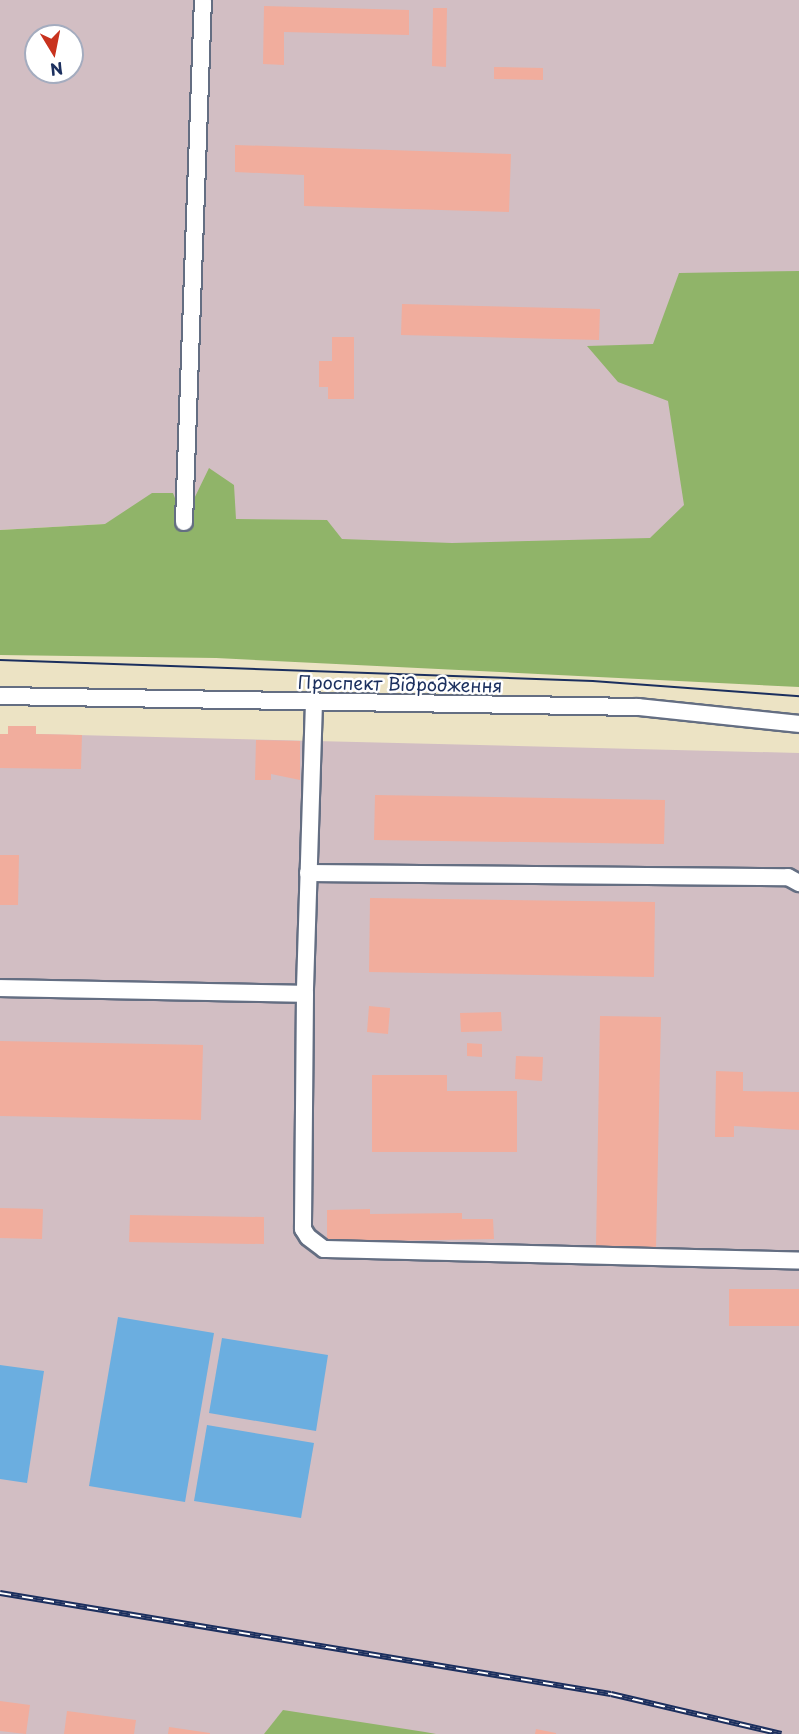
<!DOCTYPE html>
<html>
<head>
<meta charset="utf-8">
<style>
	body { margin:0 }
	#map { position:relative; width:799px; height:1734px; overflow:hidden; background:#ece3c4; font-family:"Playpen Sans",sans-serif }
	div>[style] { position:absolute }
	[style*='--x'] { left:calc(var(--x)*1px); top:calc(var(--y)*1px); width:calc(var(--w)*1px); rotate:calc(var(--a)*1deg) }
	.industrial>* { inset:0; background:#d2bec3 }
	.forest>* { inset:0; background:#90b469 }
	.water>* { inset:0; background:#6baee0 }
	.building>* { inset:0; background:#f1ad9d }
	.roads { filter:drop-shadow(2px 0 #646e82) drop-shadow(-2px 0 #646e82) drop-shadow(0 2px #646e82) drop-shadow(0 -2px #646e82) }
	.minor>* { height:16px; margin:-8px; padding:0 8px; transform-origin:8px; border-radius:8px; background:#fff }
	.tram>* { height:1.5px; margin:-0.75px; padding:0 0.75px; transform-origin:0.75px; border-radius:0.75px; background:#1b2f5e }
	.rail>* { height:6px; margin-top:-3px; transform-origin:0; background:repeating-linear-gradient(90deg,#fff 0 11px,#1b2f5e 0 22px); box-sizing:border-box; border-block:2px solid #1b2f5e }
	span { translate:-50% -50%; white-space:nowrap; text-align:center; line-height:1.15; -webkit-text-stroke:5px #fff; paint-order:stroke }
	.street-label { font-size:18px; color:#1b2f5e }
	.north { position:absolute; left:24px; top:24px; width:60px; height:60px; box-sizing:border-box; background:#fff; border:2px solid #a4acbf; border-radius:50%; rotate:170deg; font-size:16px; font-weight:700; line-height:24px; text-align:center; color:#1b2f5e }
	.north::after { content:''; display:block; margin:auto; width:21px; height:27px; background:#c8321e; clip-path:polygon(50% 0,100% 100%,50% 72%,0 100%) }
</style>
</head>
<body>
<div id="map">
	<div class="industrial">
		<i style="clip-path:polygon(evenodd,0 0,799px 0,799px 615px,105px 524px,0 530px,0 0,36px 36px,72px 36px,72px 72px,36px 72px,36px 36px)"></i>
		<i style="clip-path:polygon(8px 726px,36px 726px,36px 734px,799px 753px,799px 1734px,0 1734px,0 734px,8px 734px)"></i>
	</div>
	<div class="forest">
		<i style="clip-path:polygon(799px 271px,799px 687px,216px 658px,0 655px,0 530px,105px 524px,152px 493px,173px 493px,187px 530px,192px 503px,209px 468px,234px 485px,236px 519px,327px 520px,342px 539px,452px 543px,650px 538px,684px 505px,668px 401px,618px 382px,587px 346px,653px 344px,679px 273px)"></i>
		<i style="clip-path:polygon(283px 1710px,425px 1732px,436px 1734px,264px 1734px)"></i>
	</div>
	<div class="water">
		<i style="clip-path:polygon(118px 1317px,214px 1333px,185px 1502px,89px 1486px)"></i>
		<i style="clip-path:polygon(222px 1338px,328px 1355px,316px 1431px,209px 1413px)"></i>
		<i style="clip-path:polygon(0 1365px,44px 1371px,27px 1483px,0 1479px)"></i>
		<i style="clip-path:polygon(207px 1425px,314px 1443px,301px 1518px,194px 1501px)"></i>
	</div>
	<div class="building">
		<i style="clip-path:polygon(264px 6px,409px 10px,409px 35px,284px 32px,284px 65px,263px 64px)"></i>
		<i style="clip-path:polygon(433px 8px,447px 8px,446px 67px,432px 66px)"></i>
		<i style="clip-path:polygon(494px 67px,543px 68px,543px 80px,494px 79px)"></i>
		<i style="clip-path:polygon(235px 145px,511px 154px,509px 212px,304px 206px,304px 175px,235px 172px)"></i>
		<i style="clip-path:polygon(402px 304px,600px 309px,599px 340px,401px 335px)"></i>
		<i style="clip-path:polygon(332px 337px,354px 337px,354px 399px,328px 399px,328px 387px,319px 387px,319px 361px,332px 361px)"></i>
		<i style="clip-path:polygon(8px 726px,36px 726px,36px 734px,82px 735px,81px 769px,0 768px,0 734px,8px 734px)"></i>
		<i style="clip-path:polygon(256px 740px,300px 741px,300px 780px,271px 774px,271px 780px,255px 780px)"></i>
		<i style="clip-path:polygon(375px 795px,665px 800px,664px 844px,374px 840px)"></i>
		<i style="clip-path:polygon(0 855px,19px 855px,18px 905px,0 905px)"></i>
		<i style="clip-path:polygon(370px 898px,655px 902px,654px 977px,369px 972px)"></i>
		<i style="clip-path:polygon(369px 1006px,390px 1008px,388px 1034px,367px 1032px)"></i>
		<i style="clip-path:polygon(501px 1012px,502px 1031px,461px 1032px,460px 1013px)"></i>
		<i style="clip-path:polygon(600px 1016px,661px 1017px,656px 1248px,596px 1246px)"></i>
		<i style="clip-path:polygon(0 1041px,203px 1045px,201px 1120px,0 1116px)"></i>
		<i style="clip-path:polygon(467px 1043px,482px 1044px,482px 1057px,467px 1056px)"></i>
		<i style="clip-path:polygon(516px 1056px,543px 1057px,542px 1081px,515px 1079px)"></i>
		<i style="clip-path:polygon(716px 1071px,743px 1072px,743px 1091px,799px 1092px,799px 1130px,734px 1126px,734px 1137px,715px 1137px)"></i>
		<i style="clip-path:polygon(372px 1075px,447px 1075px,447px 1091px,517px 1091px,517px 1152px,372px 1152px)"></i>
		<i style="clip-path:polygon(0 1208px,43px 1209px,42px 1239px,0 1238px)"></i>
		<i style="clip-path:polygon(370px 1209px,370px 1214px,462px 1213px,462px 1219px,493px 1219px,494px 1239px,327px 1242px,327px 1210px)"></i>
		<i style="clip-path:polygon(130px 1215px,264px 1217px,264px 1244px,129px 1242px)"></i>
		<i style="clip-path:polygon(729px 1289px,799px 1289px,799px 1326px,729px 1326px)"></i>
		<i style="clip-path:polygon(0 1701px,30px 1705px,26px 1734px,0 1731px)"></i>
		<i style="clip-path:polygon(67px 1711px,136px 1720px,134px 1734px,64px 1734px)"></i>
		<i style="clip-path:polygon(169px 1727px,210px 1733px,210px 1734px,168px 1734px)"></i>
		<i style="clip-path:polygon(536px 1729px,556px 1733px,556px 1734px,535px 1734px)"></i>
	</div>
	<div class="roads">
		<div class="minor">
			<i style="--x:184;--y:522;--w:522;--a:-87.92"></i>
			<i style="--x:0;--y:696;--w:638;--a:0.99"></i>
			<i style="--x:638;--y:707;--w:162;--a:6"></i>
			<i style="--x:314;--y:702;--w:292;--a:91.8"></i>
			<i style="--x:305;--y:994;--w:235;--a:90.5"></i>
			<i style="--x:303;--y:1229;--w:9;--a:58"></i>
			<i style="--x:308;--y:1237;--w:20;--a:37"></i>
			<i style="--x:324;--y:1249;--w:475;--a:1.4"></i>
			<i style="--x:308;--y:873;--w:480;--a:0.5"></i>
			<i style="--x:788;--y:877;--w:13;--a:29"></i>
			<i style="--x:0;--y:988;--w:305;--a:1.1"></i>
		</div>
	</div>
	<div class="tram">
		<i style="--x:0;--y:660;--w:593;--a:2.03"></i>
		<i style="--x:593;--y:681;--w:207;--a:4.2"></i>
	</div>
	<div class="rail">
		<i style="--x:0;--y:1593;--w:619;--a:9.39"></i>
		<i style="--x:611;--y:1694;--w:175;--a:13.2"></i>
	</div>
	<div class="street-label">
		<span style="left:400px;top:684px;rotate:1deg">Проспект Відродження</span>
	</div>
	<div class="north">N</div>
</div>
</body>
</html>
